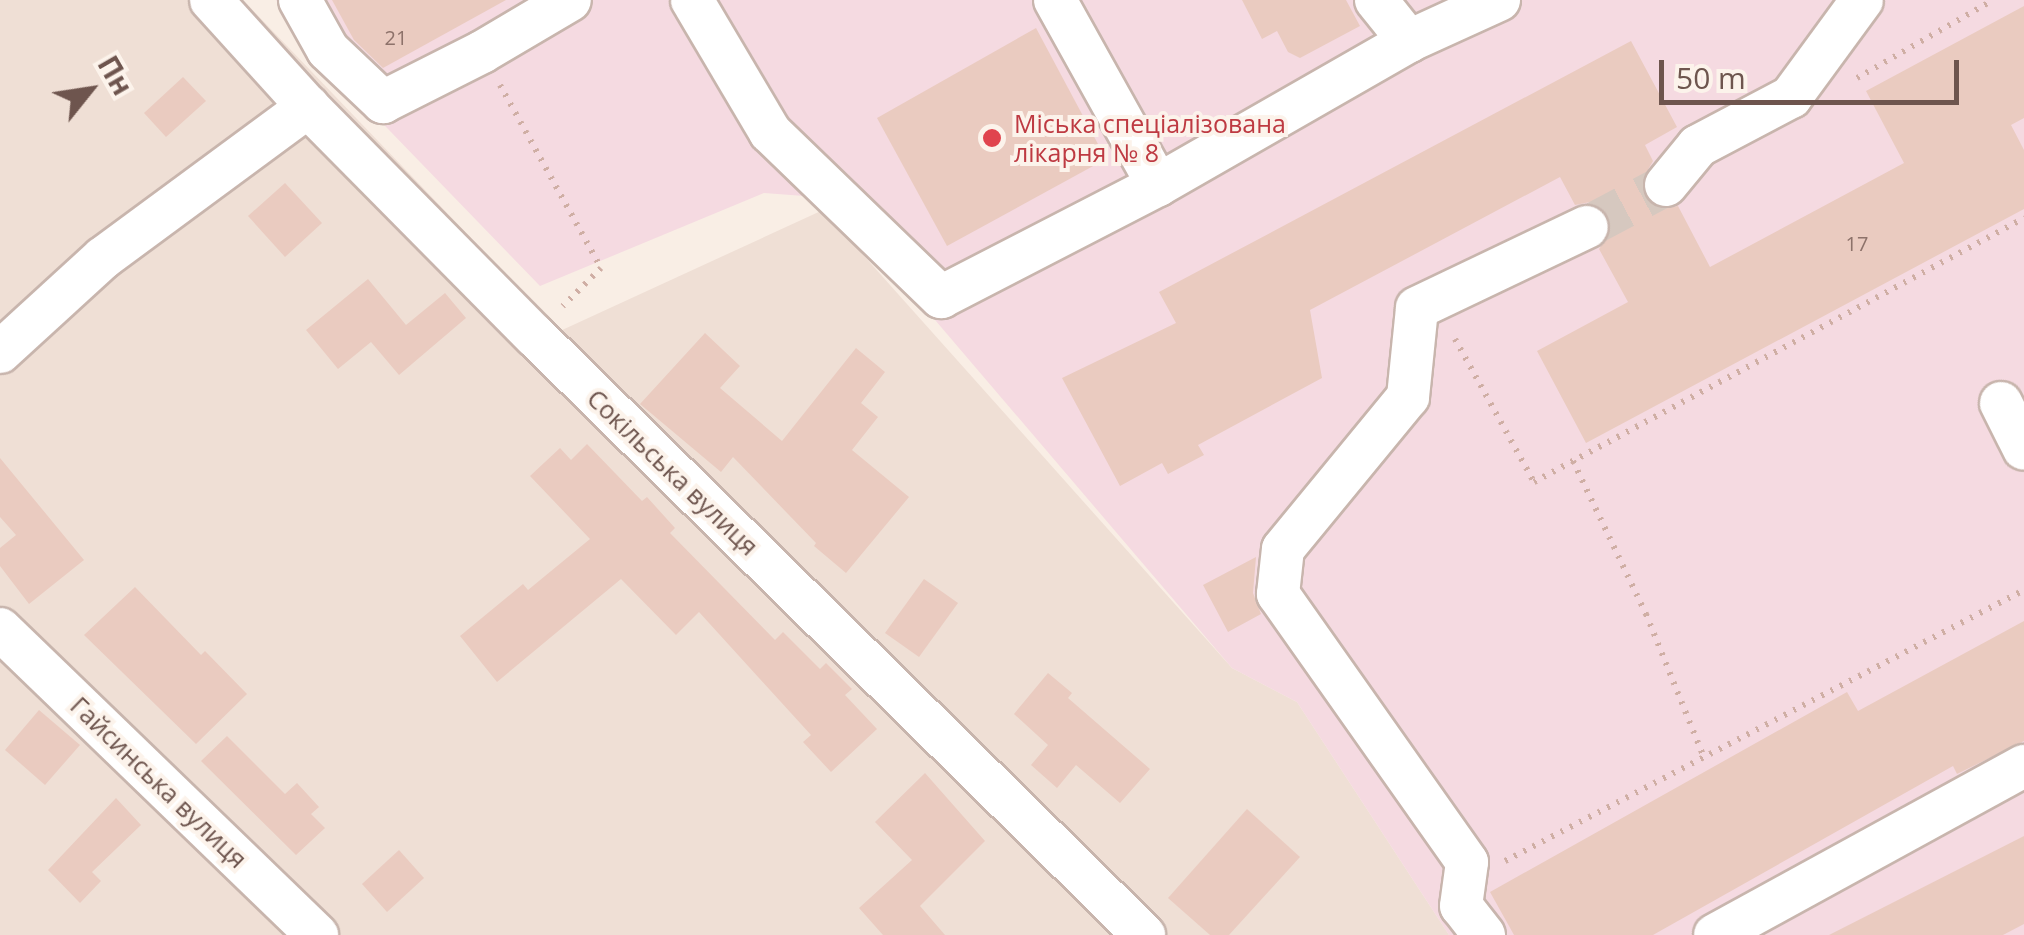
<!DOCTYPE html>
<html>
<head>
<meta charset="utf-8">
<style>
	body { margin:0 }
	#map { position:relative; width:2024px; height:935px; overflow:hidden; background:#f9eee5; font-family:"Open Sans",sans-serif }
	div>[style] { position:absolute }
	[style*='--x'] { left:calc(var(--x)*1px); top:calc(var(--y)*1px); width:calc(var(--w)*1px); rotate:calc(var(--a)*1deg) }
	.residential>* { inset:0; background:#efdfd5 }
	.medical>* { inset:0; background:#f5dae1 }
	.building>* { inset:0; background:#eacbc0 }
	.minor-tunnel>* { height:42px; margin-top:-21px; transform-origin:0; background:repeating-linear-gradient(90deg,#d6c8bf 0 42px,transparent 0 63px) }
	.path>* { height:6px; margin-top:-3px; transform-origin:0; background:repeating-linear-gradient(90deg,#cfaea4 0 2.5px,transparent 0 10.5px) }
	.roads { filter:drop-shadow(2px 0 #c8b5ad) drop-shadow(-2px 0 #c8b5ad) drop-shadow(0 2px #c8b5ad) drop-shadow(0 -2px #c8b5ad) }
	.minor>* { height:42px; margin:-21px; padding:0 21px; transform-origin:21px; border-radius:21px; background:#fff }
	.dots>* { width:28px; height:28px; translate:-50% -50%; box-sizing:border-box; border:5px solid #fcf3eb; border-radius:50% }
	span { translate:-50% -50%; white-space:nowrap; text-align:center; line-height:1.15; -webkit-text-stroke:8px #fcf3eb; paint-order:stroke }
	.number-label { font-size:20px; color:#8d726a }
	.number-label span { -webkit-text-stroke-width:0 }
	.health-label { font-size:25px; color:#be3a42 }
	.left { translate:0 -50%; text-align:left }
	.street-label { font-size:25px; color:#6e554e }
	.north { position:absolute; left:40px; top:40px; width:100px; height:100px; -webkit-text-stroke:8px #fcf3eb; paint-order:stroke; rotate:60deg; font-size:28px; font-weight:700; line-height:40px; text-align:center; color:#6e554e }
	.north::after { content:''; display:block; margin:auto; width:35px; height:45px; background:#6e554e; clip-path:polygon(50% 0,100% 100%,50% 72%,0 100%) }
	.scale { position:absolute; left:1659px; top:60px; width:300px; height:45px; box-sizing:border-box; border:5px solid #6e554e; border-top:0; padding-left:12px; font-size:30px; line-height:35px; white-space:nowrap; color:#6e554e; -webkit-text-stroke:8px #fcf3eb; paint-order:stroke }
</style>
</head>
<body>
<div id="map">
	<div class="residential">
		<i style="clip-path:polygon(0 0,243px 0,560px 331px,823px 210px,1232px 668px,1297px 702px,1449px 935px,0 935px)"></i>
	</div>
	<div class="medical">
		<i style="clip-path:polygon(276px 0,2024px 0,2024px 935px,1449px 935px,1297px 702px,1232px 668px,831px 198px,764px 193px,540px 286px,299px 37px)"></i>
	</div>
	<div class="building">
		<i style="clip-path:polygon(332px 0,506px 0,383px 68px,354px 40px)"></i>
		<i style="clip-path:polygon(1242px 0,1346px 0,1360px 26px,1300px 58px,1288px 52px,1277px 31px,1262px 39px)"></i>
		<i style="clip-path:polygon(2024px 6px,2024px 118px,2011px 125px,2024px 150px,2024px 209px,1586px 443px,1537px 351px,1628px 302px,1599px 249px,1612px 230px,1609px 215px,1590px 202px,1575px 205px,1560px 177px,1310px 310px,1322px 378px,1198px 445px,1204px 455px,1168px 474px,1162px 463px,1120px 486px,1062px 378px,1176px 323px,1159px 292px,1631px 41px,1677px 127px,1645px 145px,1653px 161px,1642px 180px,1642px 193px,1661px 209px,1678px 206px,1710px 267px,1904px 163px,1866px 91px)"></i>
		<i style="clip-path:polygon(1036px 28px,1106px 159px,947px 246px,877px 118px)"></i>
		<i style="clip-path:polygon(183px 77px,206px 101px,166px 137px,144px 113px)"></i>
		<i style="clip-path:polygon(285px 183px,322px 223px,285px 257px,248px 216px)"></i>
		<i style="clip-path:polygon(368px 279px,406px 325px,445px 293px,466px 318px,399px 375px,371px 342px,338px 369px,306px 330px)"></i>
		<i style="clip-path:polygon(705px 333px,740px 366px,720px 388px,782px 441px,856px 348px,885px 372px,861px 403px,878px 417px,852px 450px,909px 497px,846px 573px,814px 546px,816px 543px,733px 457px,721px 472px,640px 404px)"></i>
		<i style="clip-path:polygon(587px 444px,642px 501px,647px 497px,675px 528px,670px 533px,775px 640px,783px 632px,820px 669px,826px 663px,852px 689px,845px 695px,877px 729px,831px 772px,803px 742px,811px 735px,699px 612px,676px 635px,621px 579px,497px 682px,460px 636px,523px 584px,528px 590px,590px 539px,530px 476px,560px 448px,571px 460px)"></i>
		<i style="clip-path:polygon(0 458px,84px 560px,29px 604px,0 566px,0 548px,16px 535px,0 517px)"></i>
		<i style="clip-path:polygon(1256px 557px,1253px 593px,1261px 614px,1228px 632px,1203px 585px)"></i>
		<i style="clip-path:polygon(924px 579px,958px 603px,919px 657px,885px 633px)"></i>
		<i style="clip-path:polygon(135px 587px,201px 655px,205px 651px,247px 694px,196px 744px,84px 635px)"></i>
		<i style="clip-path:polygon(2024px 621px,2024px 741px,1957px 774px,1953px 766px,1653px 935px,1514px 935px,1490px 892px,1847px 692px,1858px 711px)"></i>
		<i style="clip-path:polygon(1048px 673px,1072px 693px,1068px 698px,1150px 769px,1120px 803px,1076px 765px,1057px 788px,1031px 765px,1048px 745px,1014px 714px)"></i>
		<i style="clip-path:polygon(39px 710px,80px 745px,45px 785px,5px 750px)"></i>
		<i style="clip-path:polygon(227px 736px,285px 794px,297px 783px,319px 807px,311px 814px,325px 828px,296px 855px,201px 761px)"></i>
		<i style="clip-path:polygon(925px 773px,985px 841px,920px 906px,945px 935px,883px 935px,859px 908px,912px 860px,875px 822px)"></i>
		<i style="clip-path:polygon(116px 798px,141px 825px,92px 872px,101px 881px,80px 903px,48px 870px)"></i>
		<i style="clip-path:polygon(1247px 809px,1300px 857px,1229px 935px,1210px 935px,1168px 898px)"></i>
		<i style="clip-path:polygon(2024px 836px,2024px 924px,2003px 935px,1829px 935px)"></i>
		<i style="clip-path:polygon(399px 850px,424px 878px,387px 912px,362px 884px)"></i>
	</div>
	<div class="minor-tunnel">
		<i style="--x:1587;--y:227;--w:89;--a:-28"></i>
	</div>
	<div class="path">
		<i style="--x:1857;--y:78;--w:157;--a:-29.8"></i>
		<i style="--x:500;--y:85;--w:209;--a:61.1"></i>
		<i style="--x:601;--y:268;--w:54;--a:135"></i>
		<i style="--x:1455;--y:339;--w:163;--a:61.1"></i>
		<i style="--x:1534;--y:482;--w:557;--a:-28.31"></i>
		<i style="--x:1573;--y:461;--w:170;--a:64.5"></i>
		<i style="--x:1646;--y:614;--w:157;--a:68"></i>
		<i style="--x:1505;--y:861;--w:585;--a:-27.57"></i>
	</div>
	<div class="roads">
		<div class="minor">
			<i style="--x:211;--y:0;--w:144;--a:47.8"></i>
			<i style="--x:308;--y:107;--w:321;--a:45.3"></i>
			<i style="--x:534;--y:335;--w:856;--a:44.53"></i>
			<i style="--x:300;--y:0;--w:57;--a:60.8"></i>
			<i style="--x:328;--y:50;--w:76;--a:43.4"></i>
			<i style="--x:383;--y:102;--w:111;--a:-26.8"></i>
			<i style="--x:482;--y:52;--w:102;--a:-30.6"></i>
			<i style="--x:692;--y:0;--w:153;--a:59.4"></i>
			<i style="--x:770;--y:132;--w:238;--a:44"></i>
			<i style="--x:941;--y:297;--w:244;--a:-27.3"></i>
			<i style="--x:1158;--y:185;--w:289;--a:-29.8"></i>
			<i style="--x:1055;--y:0;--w:212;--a:60.9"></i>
			<i style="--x:1376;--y:0;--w:53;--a:51.2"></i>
			<i style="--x:1409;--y:41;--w:99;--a:-24.5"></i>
			<i style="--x:1666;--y:185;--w:50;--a:-50.6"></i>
			<i style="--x:1698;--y:146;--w:105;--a:-27.8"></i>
			<i style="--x:1791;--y:97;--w:120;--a:-53.8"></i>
			<i style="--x:0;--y:352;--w:139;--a:-42.4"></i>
			<i style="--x:103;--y:258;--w:255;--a:-36.4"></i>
			<i style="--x:2001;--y:403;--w:51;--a:63.4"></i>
			<i style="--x:0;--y:629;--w:441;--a:44"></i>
			<i style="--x:1484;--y:935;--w:37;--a:-128"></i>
			<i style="--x:1461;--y:906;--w:44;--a:-82.2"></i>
			<i style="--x:1467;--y:862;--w:328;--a:-125.2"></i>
			<i style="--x:1278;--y:594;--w:45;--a:-83.7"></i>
			<i style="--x:1283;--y:549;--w:197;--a:-50.6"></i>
			<i style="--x:1408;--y:397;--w:89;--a:-84.2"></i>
			<i style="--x:1417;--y:308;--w:188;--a:-25.5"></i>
			<i style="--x:1715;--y:935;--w:352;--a:-28.7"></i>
		</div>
	</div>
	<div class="dots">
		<i style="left:992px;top:138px;background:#e0444e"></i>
	</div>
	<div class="number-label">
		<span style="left:396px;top:37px">21</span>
		<span style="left:1857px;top:243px">17</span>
	</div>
	<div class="health-label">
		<span class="left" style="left:1014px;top:138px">Міська спеціалізована<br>лікарня № 8</span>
	</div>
	<div class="street-label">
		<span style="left:673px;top:472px;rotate:44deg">Сокільська вулиця</span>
		<span style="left:159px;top:782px;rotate:44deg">Гайсинська вулиця</span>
	</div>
	<div class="north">Пн</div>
	<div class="scale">50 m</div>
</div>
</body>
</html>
